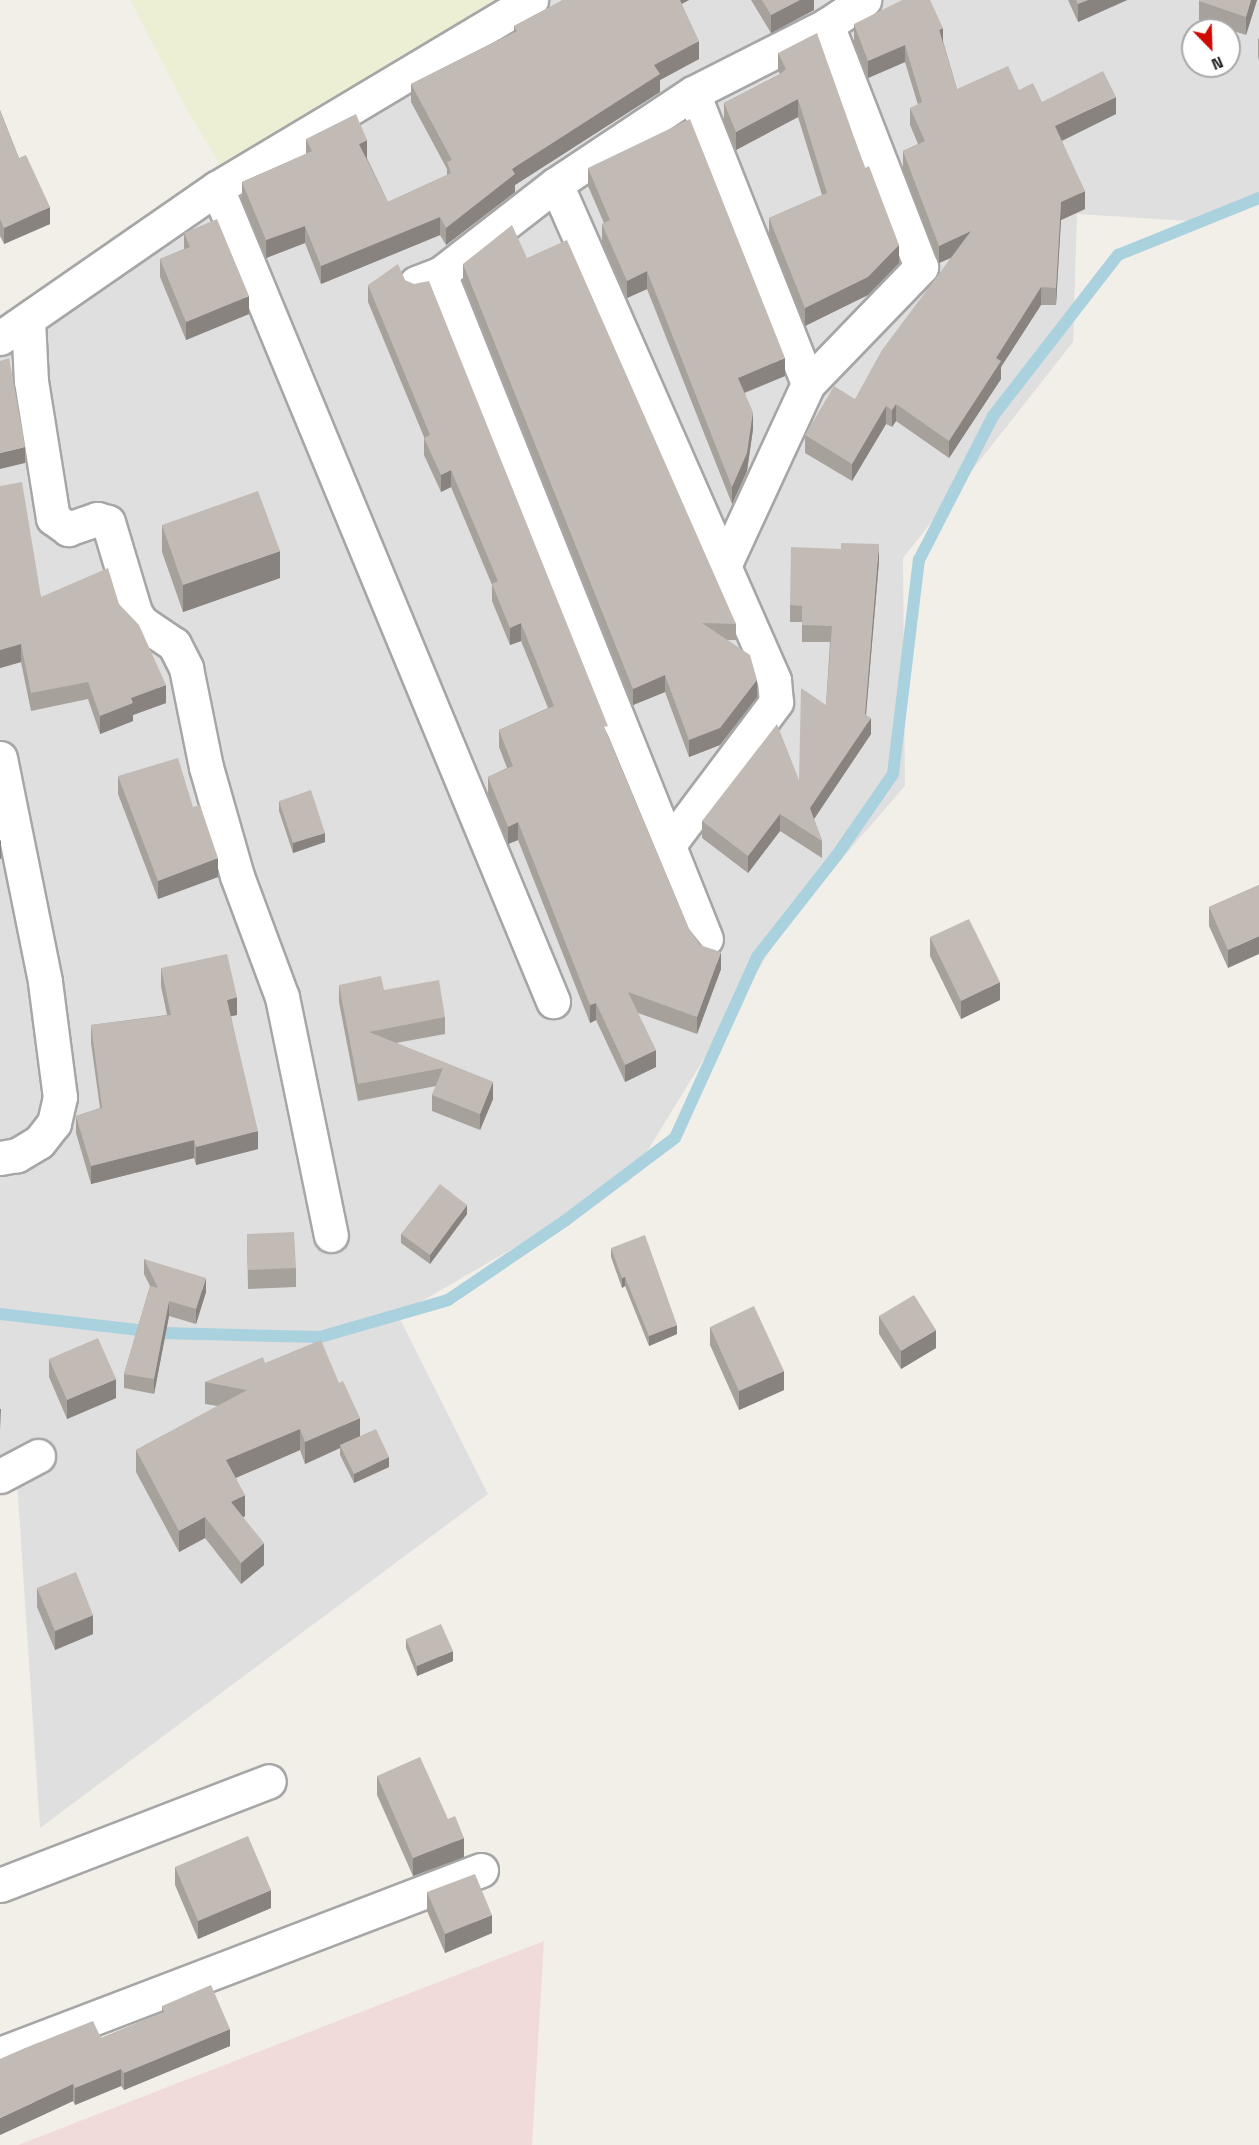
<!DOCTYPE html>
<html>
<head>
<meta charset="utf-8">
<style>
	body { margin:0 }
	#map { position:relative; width:1259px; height:2145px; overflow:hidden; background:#f2efe9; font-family:"Space Grotesk",sans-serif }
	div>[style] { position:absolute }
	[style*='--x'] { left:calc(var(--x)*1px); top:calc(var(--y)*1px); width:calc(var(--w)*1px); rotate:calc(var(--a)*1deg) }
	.residential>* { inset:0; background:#e0dfdf }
	.commercial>* { inset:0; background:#f1dbd9 }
	.farmland>* { inset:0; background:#edefd5 }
	.stream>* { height:12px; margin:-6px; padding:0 6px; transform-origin:6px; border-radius:6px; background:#aad1de }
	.roads { filter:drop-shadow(2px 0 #a6a6a6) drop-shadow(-2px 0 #a6a6a6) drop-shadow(0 2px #a6a6a6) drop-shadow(0 -2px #a6a6a6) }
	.minor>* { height:33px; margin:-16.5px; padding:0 16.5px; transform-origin:16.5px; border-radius:16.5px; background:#fff }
	.wall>* { inset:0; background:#a7a19c }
	.shaded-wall>* { inset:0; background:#88837f }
	.building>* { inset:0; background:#c2bbb5 }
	span { translate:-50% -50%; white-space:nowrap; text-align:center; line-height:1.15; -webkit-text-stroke:6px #fff; paint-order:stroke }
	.north { position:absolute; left:1181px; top:18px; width:60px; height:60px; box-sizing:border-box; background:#fff; border:2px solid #a7a7a7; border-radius:50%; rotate:157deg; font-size:16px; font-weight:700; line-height:24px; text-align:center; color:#222 }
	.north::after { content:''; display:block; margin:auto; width:21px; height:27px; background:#d00903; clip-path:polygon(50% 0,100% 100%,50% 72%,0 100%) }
</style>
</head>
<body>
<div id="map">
	<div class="residential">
		<i style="clip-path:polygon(evenodd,516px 0,1259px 0,1259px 196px,1208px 222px,1077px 214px,1073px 342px,903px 558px,905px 786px,790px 918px,629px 1181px,398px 1315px,488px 1494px,40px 1828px,17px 1481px,0 1490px,0 319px,516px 0,1193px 30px,1229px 30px,1229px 66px,1193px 66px,1193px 30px)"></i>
	</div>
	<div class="commercial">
		<i style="clip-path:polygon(544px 1941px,532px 2145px,18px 2145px)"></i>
	</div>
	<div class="farmland">
		<i style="clip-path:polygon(130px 0,516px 0,230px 180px,190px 116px)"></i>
	</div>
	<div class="stream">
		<i style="--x:0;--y:1314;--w:164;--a:6.6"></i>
		<i style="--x:163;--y:1333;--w:157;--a:1.5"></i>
		<i style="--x:320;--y:1337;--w:133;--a:-16.1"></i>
		<i style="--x:448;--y:1300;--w:143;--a:-34.1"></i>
		<i style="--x:566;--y:1220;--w:136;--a:-37"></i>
		<i style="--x:675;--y:1138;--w:199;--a:-65.6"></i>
		<i style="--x:757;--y:957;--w:130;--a:-51.9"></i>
		<i style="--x:837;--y:855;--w:98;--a:-55.3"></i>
		<i style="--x:893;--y:774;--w:216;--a:-83.1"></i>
		<i style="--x:919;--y:560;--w:162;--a:-62.8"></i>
		<i style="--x:993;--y:416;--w:204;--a:-52.2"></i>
		<i style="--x:1118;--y:255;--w:152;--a:-22"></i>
	</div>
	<div class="roads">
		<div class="minor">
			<i style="--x:693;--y:93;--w:313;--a:68.4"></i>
			<i style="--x:556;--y:184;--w:542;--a:66.27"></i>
			<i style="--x:774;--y:680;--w:22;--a:85"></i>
			<i style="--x:776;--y:702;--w:180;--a:126.9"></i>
			<i style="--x:217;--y:188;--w:880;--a:67.55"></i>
			<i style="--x:440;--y:274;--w:716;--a:68.2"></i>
			<i style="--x:416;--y:283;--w:26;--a:-21"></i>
			<i style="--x:440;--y:274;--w:147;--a:-37.8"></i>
			<i style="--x:556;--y:184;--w:164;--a:-33.6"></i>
			<i style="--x:693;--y:93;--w:150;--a:-26.9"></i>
			<i style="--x:827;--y:25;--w:45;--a:-34"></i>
			<i style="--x:28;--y:320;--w:61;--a:87.2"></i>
			<i style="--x:31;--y:381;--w:139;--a:80.9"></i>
			<i style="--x:53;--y:518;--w:19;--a:36"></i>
			<i style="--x:68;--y:529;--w:31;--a:-19"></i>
			<i style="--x:97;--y:519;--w:11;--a:15"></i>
			<i style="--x:108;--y:522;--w:94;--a:73.3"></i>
			<i style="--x:135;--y:612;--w:12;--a:59"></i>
			<i style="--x:141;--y:622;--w:40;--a:34"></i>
			<i style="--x:174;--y:644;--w:27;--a:63"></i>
			<i style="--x:186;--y:668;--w:101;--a:78.6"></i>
			<i style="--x:206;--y:767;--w:113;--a:74.1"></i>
			<i style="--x:237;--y:876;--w:129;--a:69.6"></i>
			<i style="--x:282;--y:997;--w:243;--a:78.4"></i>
			<i style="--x:0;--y:338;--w:264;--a:-34.7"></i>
			<i style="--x:217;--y:188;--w:366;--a:-30.9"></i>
			<i style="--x:723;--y:568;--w:203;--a:-65.2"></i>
			<i style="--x:808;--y:384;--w:163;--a:-46"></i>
			<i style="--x:921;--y:267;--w:260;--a:-111.2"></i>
			<i style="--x:0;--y:758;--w:228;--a:78.6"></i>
			<i style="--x:45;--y:982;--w:116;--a:82.6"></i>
			<i style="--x:60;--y:1097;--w:27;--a:103"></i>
			<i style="--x:54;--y:1123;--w:24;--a:128"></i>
			<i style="--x:39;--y:1142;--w:26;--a:149"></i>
			<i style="--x:17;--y:1155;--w:17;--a:170"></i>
			<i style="--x:0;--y:1476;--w:43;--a:-27.8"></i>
			<i style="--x:0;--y:1885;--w:288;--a:-21.1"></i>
			<i style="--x:0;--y:2054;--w:515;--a:-20.93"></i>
		</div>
	</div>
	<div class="wall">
		<i style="clip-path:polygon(563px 0,689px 0,682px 4px,699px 59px,660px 80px,660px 92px,515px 185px,515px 192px,446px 245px,440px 235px,321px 284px,305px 243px,266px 258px,242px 200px,242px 182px,306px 154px,306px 139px,367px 158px,388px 202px,447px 175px,447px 169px,411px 102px,411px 84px,514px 32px,514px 26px)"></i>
		<i style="clip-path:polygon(751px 0,814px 0,814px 10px,771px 33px)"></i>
		<i style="clip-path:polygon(1068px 0,1127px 0,1078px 22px)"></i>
		<i style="clip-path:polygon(1199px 0,1257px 0,1246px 35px,1199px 20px)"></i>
		<i style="clip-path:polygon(854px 24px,943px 41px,957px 89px,1019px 90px,1042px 102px,1116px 114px,1062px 141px,1085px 209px,1061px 220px,1056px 305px,1041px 305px,1001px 367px,1001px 379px,949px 458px,896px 421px,892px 427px,886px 424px,852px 481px,805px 453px,805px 435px,855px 399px,951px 258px,939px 263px,903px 169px,903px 151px,918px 144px,910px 125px,910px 108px,918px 105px,905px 62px,868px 78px,854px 42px)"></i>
		<i style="clip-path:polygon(1259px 38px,1259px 61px,1258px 56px,1258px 39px)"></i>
		<i style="clip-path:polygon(778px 53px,865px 168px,899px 263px,868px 295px,805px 326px,769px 235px,769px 218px,822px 195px,798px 117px,736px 150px,724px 121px,724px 103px,780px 74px,778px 71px)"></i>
		<i style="clip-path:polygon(0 110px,19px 158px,50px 224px,4px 244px,0 236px)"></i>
		<i style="clip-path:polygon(588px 168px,785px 376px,745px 393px,753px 429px,747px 471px,732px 504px,647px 289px,627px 298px,602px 242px,602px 224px,604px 223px,588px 186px)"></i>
		<i style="clip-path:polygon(184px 233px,249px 314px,186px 340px,160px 277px,160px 259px,184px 249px)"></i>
		<i style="clip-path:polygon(527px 258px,736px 624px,736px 640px,728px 640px,757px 697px,720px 745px,689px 757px,665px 692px,633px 705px,463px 280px,463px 264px)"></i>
		<i style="clip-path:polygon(368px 285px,608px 735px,689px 929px,721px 969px,697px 1034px,638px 1013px,656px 1067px,625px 1082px,596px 1020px,590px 1023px,518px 840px,508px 844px,488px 794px,488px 777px,507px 768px,499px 747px,499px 730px,548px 708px,521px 641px,510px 645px,492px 601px,492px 585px,451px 487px,441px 492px,424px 455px,424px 437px,368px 302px)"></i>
		<i style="clip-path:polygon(0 486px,41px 597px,119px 604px,166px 703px,133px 715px,133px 721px,100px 734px,88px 699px,31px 711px,21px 662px,0 668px)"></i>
		<i style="clip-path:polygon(162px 525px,280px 578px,183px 612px,162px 552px)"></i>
		<i style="clip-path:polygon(879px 561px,866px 715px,871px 734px,814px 819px,822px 841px,822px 858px,780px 831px,748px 873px,702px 838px,702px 821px,799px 780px,826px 705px,830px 642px,802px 642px,802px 622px,790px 622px,790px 605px)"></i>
		<i style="clip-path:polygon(118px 776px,193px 807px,218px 877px,158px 899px,118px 794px)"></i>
		<i style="clip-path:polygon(279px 801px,325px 842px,293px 853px,279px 811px)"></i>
		<i style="clip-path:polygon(1259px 885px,1228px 968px,1209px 926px,1209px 907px)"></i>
		<i style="clip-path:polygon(930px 937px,1000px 1000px,961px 1019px,930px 956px)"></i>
		<i style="clip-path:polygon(161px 968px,237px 1015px,231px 1016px,258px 1149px,196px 1165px,194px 1158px,91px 1184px,76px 1133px,76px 1116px,100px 1108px,91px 1043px,91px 1025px,167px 1015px,161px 986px)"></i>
		<i style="clip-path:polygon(339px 985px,384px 990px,445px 1017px,445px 1034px,396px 1043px,493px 1082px,493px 1099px,480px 1130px,432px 1111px,432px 1095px,436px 1086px,358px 1101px,339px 1002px)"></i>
		<i style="clip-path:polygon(467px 1214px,430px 1264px,401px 1243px,401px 1234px)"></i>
		<i style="clip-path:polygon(247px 1234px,296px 1268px,296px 1287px,248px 1289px)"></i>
		<i style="clip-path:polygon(611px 1248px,677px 1334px,649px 1346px,625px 1286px,622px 1288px,611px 1257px)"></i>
		<i style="clip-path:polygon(144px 1259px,206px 1292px,196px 1324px,169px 1316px,154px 1394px,124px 1388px,124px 1374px,150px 1286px,144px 1274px)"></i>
		<i style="clip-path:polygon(879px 1316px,936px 1348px,901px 1369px,879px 1334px)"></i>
		<i style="clip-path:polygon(710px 1327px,784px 1390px,739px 1410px,710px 1345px)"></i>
		<i style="clip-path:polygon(49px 1359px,116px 1398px,67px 1419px,49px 1377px)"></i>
		<i style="clip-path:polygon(265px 1363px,360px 1437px,389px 1467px,354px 1483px,340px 1455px,340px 1448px,305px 1464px,300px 1450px,236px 1478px,245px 1516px,243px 1517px,264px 1565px,241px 1584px,205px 1538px,179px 1552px,136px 1472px,136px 1450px,218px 1406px,205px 1404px,205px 1382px)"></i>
		<i style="clip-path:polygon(37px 1588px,93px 1634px,55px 1650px,37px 1607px)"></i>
		<i style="clip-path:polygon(406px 1639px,453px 1661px,417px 1676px,406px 1648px)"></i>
		<i style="clip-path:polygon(377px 1776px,448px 1819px,464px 1857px,413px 1876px,377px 1795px)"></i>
		<i style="clip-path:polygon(175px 1867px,271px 1908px,198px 1939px,175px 1885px)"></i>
		<i style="clip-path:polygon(427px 1892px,492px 1933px,445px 1953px,427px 1911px)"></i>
		<i style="clip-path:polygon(162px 2006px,230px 2046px,124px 2090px,121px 2086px,75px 2105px,73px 2101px,0 2135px,101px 2038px,162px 2013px)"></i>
	</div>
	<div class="shaded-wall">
		<i style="clip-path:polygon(675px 0,689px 0,675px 7px)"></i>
		<i style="clip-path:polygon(800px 0,814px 0,814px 10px,771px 33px,771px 15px)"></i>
		<i style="clip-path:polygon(1088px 0,1127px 0,1078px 22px,1078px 4px)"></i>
		<i style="clip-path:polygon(1251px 0,1257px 0,1246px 35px,1246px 17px)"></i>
		<i style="clip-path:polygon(943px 28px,943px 46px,939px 30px)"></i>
		<i style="clip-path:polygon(699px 41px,699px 59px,660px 80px,660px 92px,515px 185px,515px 192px,446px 245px,446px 228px,512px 169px,654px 65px)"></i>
		<i style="clip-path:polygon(905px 45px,905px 62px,868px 78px,868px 61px)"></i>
		<i style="clip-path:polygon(1116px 97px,1116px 114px,1055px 144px,1055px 126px)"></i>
		<i style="clip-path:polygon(798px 99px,798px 117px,736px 150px,736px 132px)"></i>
		<i style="clip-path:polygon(367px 140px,367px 158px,359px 161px,359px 144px)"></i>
		<i style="clip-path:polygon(1085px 191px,1085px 209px,1061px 220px,1056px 305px,1056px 288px,1061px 202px)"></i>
		<i style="clip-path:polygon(50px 207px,50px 224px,4px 244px,4px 228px)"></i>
		<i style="clip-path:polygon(440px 217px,440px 235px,321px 284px,321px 266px)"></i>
		<i style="clip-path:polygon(305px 226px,305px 243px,266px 258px,266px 240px)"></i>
		<i style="clip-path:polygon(971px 231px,971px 249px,939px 263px,939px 246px)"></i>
		<i style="clip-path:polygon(899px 245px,899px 263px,868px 295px,805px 326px,805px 308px)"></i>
		<i style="clip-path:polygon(647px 271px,647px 289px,627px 298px,627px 281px)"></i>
		<i style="clip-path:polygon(1041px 287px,1041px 305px,1001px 367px,1001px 379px,949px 458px,949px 441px,996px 358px)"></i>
		<i style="clip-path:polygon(249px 296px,249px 314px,186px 340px,186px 322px)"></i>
		<i style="clip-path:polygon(785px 358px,785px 376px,738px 395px,738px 378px)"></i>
		<i style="clip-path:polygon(896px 404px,896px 421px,892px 427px,892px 410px)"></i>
		<i style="clip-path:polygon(886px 406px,886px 424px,852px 481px,852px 464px)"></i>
		<i style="clip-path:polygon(753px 412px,753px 429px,747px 471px,732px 504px,732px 487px)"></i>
		<i style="clip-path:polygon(25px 447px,25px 463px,0 469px,0 453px)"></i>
		<i style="clip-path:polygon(451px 470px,451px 487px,441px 492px,441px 475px)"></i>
		<i style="clip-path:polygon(879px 544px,879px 561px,865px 726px,871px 718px,871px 734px,810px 825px,810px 808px,865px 714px)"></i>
		<i style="clip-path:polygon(280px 551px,280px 578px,183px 612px,183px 585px)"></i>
		<i style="clip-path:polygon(521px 623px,521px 641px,510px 645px,510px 628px)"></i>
		<i style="clip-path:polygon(21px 644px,21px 662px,0 668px,0 650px)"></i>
		<i style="clip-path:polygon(665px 675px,665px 692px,633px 705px,633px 689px)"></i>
		<i style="clip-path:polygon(757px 680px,757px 697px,720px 745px,689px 757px,689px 740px)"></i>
		<i style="clip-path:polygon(166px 685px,166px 703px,133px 715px,133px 721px,100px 734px,100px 716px,131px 698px)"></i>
		<i style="clip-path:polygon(780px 814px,780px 831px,748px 873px,748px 856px)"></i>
		<i style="clip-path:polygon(518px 822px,518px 840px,508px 844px,508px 827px)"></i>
		<i style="clip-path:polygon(325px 833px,325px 842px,293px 853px,293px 843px)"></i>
		<i style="clip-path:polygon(1px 840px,1px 859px,0 859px,0 841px)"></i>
		<i style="clip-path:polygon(218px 858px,218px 877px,158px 899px,158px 881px)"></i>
		<i style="clip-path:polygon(1259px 936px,1259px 954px,1228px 968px,1228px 950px)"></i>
		<i style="clip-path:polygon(721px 952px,721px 969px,697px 1034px,697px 1017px)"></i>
		<i style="clip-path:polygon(1000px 982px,1000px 1000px,961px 1019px,961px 1001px)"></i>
		<i style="clip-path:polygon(237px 997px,237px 1015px,227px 1017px,227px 1000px)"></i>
		<i style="clip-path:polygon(596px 1003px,596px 1020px,590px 1023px,590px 1005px)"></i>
		<i style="clip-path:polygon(656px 1050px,656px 1067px,625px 1082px,625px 1065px)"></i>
		<i style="clip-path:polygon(493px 1082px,493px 1099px,480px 1130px,480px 1114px)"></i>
		<i style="clip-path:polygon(258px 1131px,258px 1149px,196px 1165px,196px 1147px)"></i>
		<i style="clip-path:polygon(194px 1140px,194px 1158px,91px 1184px,91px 1166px)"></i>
		<i style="clip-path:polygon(467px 1205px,467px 1214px,430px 1264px,430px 1255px)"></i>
		<i style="clip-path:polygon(625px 1277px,625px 1286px,622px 1288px,622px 1278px)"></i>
		<i style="clip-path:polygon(206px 1278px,206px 1292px,196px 1324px,196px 1309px)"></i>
		<i style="clip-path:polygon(169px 1301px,169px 1316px,154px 1394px,154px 1379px)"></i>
		<i style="clip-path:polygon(677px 1325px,677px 1334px,649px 1346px,649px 1336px)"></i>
		<i style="clip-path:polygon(936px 1330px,936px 1348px,901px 1369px,901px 1351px)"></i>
		<i style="clip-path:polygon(784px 1371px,784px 1390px,739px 1410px,739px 1391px)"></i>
		<i style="clip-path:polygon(116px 1379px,116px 1398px,67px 1419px,67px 1400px)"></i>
		<i style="clip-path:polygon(0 1409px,1px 1409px,0 1430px)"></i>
		<i style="clip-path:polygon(360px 1418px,360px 1440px,340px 1445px,340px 1448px,305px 1464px,305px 1442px)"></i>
		<i style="clip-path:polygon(300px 1429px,300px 1450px,226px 1482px,226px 1460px)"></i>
		<i style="clip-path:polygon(389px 1457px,389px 1467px,354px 1483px,354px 1474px)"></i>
		<i style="clip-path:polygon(245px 1495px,245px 1516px,231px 1524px,231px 1502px)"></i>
		<i style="clip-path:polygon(205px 1517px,205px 1538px,179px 1552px,179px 1531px)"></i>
		<i style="clip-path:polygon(264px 1543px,264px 1565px,241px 1584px,241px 1563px)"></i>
		<i style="clip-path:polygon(93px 1615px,93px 1634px,55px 1650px,55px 1631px)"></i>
		<i style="clip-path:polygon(453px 1651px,453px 1661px,417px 1676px,417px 1666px)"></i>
		<i style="clip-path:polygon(464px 1838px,464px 1857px,413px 1876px,413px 1858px)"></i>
		<i style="clip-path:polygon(271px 1890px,271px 1908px,198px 1939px,198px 1921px)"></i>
		<i style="clip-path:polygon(492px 1915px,492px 1933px,445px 1953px,445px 1934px)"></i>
		<i style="clip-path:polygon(230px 2029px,230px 2046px,124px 2090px,124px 2073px)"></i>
		<i style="clip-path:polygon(121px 2069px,121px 2086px,75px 2105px,75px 2088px)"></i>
		<i style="clip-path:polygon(73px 2084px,73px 2101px,0 2135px,0 2118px)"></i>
	</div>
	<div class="building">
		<i style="clip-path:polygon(563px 0,680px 0,699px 41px,654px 65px,660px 74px,512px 169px,515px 174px,446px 228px,440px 217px,321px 266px,305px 226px,266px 240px,242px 182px,312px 151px,306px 139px,356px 114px,367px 140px,359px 144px,388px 202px,451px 173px,447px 162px,452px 160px,411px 84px,517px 31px,514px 26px)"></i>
		<i style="clip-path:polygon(762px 0,800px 0,771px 15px)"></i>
		<i style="clip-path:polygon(902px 0,930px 0,943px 28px,939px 30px,957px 89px,1008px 66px,1019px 90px,1033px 83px,1042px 102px,1103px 71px,1116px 97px,1055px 126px,1085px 191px,1061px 202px,1056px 288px,1041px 287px,996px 358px,1001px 361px,949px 441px,896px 404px,892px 410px,886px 406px,852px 464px,805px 435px,834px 386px,855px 399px,882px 350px,971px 231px,939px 246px,903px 151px,925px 141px,910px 108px,922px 102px,905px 45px,868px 61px,854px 24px)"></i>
		<i style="clip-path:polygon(1076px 0,1088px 0,1078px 4px)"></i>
		<i style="clip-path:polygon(1199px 0,1251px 0,1246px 17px,1199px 1px)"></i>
		<i style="clip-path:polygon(817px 33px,865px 168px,869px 166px,899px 245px,868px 277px,805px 308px,769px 218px,827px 193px,798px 99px,736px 132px,724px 103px,779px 75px,786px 69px,778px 53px)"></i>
		<i style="clip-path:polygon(0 110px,19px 158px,26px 155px,50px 207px,4px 228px,0 219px)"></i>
		<i style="clip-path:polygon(690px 119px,785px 358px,738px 378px,753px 412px,747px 453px,732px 487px,647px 271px,627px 281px,602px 224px,610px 220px,588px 168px)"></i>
		<i style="clip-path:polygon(217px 219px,249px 296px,186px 322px,160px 259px,190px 247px,184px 233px)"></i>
		<i style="clip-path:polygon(512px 225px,527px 258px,567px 240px,736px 624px,702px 623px,750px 655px,757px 680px,720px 728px,689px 740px,665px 675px,633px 689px,463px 264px)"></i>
		<i style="clip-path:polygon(398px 264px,405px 280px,414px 284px,429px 281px,608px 726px,604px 727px,689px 929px,700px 945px,721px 952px,697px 1017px,628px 992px,656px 1050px,625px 1065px,596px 1003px,590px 1005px,518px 822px,508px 827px,488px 777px,513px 766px,499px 730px,554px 706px,521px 623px,510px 628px,492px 584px,498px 581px,451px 470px,441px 475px,424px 438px,430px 435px,368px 285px)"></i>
		<i style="clip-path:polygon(9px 358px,25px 447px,0 453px,0 361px)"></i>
		<i style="clip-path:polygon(22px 482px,41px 597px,108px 568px,119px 604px,139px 625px,166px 685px,131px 698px,133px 703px,100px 716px,88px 682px,31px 693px,21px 644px,0 650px,0 486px)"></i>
		<i style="clip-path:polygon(258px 491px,280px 551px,183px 585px,162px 525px)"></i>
		<i style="clip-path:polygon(841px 543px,879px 544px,865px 714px,871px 718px,810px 808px,822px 841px,780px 814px,748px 856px,702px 821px,777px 724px,799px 780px,801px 688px,826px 705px,832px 626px,802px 625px,802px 606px,790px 605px,791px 547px,841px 549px)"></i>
		<i style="clip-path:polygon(178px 758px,193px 807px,200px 805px,218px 858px,158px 881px,118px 776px)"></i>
		<i style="clip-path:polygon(311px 790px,325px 833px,293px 843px,279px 801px)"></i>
		<i style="clip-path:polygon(1259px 885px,1259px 936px,1228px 950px,1209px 907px)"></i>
		<i style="clip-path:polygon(969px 919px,1000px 982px,961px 1001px,930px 937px)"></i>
		<i style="clip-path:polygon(227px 954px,237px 997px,227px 1000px,258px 1131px,196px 1147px,194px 1140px,91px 1166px,76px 1116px,102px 1108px,91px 1025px,171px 1015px,161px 968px)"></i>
		<i style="clip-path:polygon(381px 976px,384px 990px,439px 980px,445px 1017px,369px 1032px,493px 1082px,480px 1114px,432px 1095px,443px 1068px,358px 1084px,339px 985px)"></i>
		<i style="clip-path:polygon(440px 1184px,467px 1205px,430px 1255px,401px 1234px)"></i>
		<i style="clip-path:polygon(294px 1232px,296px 1268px,248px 1270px,247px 1234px)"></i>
		<i style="clip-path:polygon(645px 1235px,677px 1325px,649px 1336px,625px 1277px,622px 1278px,611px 1248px)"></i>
		<i style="clip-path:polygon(144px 1259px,206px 1278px,196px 1309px,169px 1301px,154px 1379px,124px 1374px,150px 1286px,158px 1288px)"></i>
		<i style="clip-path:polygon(914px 1295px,936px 1330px,901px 1351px,879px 1316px)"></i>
		<i style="clip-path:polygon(754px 1306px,784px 1371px,739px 1391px,710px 1327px)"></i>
		<i style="clip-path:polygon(98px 1338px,116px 1379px,67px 1400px,49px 1359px)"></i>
		<i style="clip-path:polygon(321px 1340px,339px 1383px,343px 1381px,360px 1418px,305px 1442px,300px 1429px,226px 1460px,245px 1495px,231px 1502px,264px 1543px,241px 1563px,205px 1517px,179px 1531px,136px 1450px,247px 1390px,205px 1382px,263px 1357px,265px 1363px)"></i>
		<i style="clip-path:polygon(376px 1429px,389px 1457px,354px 1474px,340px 1445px)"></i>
		<i style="clip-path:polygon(76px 1572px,93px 1615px,55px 1631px,37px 1588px)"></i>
		<i style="clip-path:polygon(441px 1624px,453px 1651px,417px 1666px,406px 1639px)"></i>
		<i style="clip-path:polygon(420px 1757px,448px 1819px,455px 1816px,464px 1838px,413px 1858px,377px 1776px)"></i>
		<i style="clip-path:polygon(248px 1836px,271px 1890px,198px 1921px,175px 1867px)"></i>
		<i style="clip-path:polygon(475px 1874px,492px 1915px,445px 1934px,427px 1892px)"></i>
		<i style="clip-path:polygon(211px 1985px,230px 2029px,124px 2073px,121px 2069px,75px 2088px,73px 2084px,0 2118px,0 2059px,25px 2048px,93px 2021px,101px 2038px,164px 2012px,162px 2006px)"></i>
	</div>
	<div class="north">N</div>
</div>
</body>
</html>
